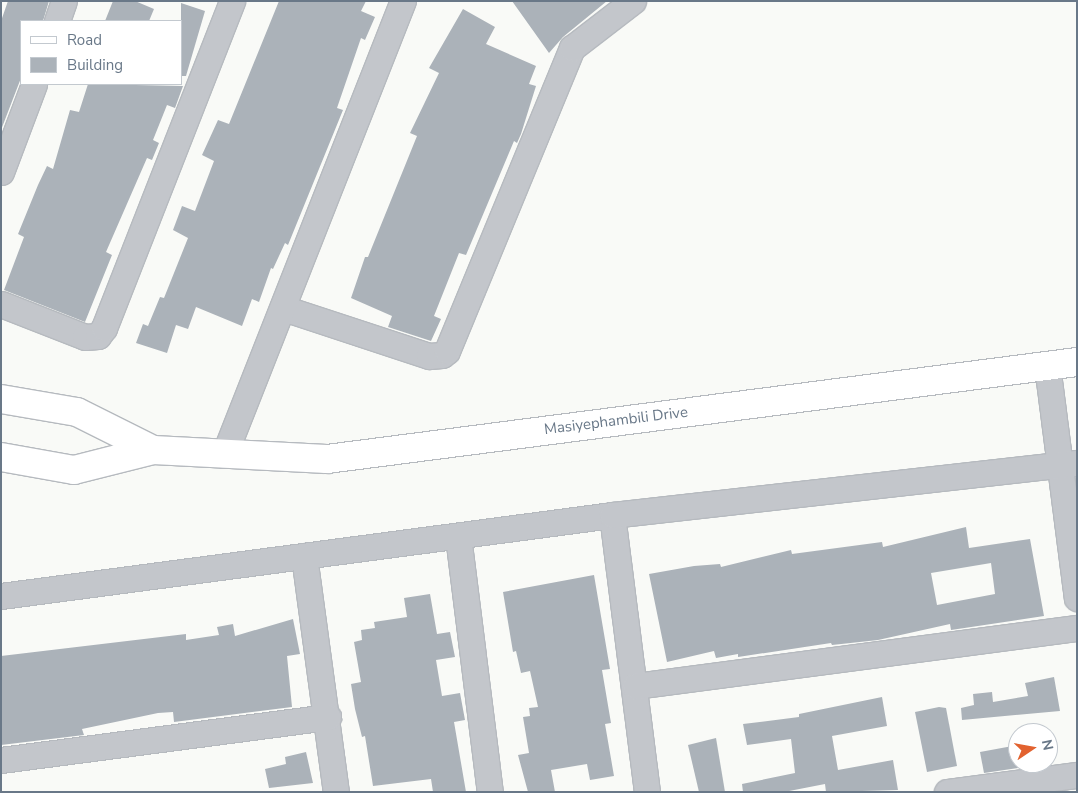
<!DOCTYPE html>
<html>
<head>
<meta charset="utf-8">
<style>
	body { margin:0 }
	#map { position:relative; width:1078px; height:793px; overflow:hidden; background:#f9faf7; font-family:"Nunito Sans",sans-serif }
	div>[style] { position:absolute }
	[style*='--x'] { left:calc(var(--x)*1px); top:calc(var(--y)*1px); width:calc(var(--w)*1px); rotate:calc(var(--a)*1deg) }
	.building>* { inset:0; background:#abb2b9 }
	.roads { filter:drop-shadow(1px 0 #b6babf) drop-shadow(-1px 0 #b6babf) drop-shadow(0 1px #b6babf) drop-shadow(0 -1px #b6babf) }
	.minor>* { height:25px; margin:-12.5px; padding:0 12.5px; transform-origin:12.5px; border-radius:12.5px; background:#c3c6cb }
	.major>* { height:28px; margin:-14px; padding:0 14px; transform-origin:14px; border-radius:14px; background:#fff }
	span { translate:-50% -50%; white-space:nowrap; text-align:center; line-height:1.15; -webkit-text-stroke:5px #fff; paint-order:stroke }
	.street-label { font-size:15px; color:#697888 }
	.frame { position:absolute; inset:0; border:2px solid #697888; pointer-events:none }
	.legend { position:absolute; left:20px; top:20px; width:162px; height:65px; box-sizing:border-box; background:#fff; border:1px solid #c3c9cf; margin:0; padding:6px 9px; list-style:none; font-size:15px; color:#697888 }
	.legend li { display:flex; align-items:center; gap:10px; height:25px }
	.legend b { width:25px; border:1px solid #c3c9cf }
	.north { position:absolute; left:1008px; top:723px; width:50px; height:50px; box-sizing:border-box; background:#fff; border:1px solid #c3c9cf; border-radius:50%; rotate:78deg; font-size:14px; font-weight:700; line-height:20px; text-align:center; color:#697888 }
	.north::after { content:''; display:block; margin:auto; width:18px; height:22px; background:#e2622f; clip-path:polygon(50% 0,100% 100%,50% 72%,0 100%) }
</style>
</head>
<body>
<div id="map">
	<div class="building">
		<i style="clip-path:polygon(8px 1px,49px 1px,43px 21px,21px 21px,21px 78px,1px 130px,1px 21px)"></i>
		<i style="clip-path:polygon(113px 1px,135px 1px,154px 9px,149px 21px,105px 21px)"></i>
		<i style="clip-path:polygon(279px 1px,366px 1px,361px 11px,375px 17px,365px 40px,361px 38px,337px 108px,343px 110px,288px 245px,285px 243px,273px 269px,271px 268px,259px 302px,252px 299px,242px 326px,196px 307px,188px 329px,176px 325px,167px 353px,136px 343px,143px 324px,148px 326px,160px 297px,164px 298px,188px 238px,173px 230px,182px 206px,195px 211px,214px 161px,202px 155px,218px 120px,229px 124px)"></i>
		<i style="clip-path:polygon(512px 1px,607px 1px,563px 37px,549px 53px)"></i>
		<i style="clip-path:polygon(181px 3px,205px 11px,186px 76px,181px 76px)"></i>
		<i style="clip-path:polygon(463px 9px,495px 27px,486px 44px,536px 66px,529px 84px,536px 86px,521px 134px,517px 143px,514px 141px,466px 255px,459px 253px,434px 316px,441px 319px,431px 341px,388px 327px,392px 316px,351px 298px,365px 257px,368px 257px,417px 136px,410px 133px,439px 73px,429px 68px)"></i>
		<i style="clip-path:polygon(88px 84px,183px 86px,175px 108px,167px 105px,153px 140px,159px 143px,152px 160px,147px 158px,106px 252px,112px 255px,85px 322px,4px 290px,24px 237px,18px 234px,38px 185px,47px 166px,53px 169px,70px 110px,79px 112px)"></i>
		<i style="clip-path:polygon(evenodd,966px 527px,969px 548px,1030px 539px,1044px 616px,951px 630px,950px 624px,878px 640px,832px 645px,831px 643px,738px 657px,738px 654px,716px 658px,714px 651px,667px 662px,649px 574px,694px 566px,720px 564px,721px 567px,791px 550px,792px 554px,882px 542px,883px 547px,966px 527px,991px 563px,995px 594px,937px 605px,931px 573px,991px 563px)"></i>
		<i style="clip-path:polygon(594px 575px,610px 669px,602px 670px,611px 723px,605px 724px,614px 776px,590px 780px,587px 764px,551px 770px,555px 792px,528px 792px,518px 755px,529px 753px,523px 717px,530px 716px,529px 708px,538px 707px,530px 671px,521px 673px,516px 651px,513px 652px,503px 592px)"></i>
		<i style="clip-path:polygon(430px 594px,437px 634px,450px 632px,455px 657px,436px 660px,442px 696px,460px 693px,465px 720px,454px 722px,466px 792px,433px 792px,431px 779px,373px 786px,365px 736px,362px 737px,355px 709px,351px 684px,361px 682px,354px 642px,362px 640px,361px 630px,375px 628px,374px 622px,407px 617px,404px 598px)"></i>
		<i style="clip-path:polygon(293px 619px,300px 654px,287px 656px,292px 707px,174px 722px,173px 712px,158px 713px,82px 729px,84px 735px,1px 745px,1px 656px,186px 634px,186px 640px,219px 635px,217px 627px,233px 624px,235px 636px)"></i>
		<i style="clip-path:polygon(1054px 677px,1060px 711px,962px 720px,961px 708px,974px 705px,973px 694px,992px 692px,993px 702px,1028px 696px,1025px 683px)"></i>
		<i style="clip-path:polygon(882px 697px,887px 726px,832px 736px,838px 770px,893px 760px,898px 790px,826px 792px,825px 784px,784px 792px,743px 792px,742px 784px,795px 773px,791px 739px,747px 745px,743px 724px,799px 717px,799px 714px)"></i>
		<i style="clip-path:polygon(939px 707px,946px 708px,957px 766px,927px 772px,915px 712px)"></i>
		<i style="clip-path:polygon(716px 738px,725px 792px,699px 792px,688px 745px)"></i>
		<i style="clip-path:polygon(1018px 745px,1018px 768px,984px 773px,980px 752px)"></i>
		<i style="clip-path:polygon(306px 752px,313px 783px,269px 788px,265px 769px,286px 764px,285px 757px)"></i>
	</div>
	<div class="roads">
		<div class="minor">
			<i style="--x:57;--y:21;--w:21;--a:-71"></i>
			<i style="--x:1;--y:172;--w:94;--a:-69.4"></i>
			<i style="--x:1;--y:304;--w:90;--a:21.4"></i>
			<i style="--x:85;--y:337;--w:13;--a:-4"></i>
			<i style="--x:98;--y:336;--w:10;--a:-53"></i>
			<i style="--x:104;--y:328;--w:351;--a:-68.6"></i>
			<i style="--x:283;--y:308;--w:154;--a:18.2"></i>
			<i style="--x:429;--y:356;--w:13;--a:-4"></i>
			<i style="--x:442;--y:355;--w:6;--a:-39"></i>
			<i style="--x:447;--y:351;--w:328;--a:-67.6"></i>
			<i style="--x:572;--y:48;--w:77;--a:-37.6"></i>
			<i style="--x:1047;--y:365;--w:235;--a:82.7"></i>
			<i style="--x:224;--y:455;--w:488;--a:-68.5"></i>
			<i style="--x:612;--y:515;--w:279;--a:82.8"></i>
			<i style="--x:458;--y:536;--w:258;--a:82.9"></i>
			<i style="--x:304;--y:556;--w:238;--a:82.3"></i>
			<i style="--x:1;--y:596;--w:616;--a:-7.55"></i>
			<i style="--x:612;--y:515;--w:468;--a:-6.4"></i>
			<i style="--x:635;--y:686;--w:446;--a:-7.5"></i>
			<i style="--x:1;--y:760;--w:330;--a:-7.5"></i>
			<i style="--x:947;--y:792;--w:131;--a:-7.5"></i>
		</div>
		<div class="major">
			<i style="--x:1;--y:399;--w:77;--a:9.7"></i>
			<i style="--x:77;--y:412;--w:85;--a:26.6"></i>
			<i style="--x:1;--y:457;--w:74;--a:10.1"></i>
			<i style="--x:74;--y:470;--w:81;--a:-14.2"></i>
			<i style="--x:153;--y:450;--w:174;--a:3"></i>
			<i style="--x:327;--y:459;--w:756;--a:-7.37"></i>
		</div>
	</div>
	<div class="street-label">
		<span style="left:616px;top:421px;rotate:-7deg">Masiyephambili Drive</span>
	</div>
	<div class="frame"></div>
	<ul class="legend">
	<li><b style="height:6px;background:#fff"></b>Road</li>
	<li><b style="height:14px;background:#abb2b9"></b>Building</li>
	</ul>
	<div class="north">N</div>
</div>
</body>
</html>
